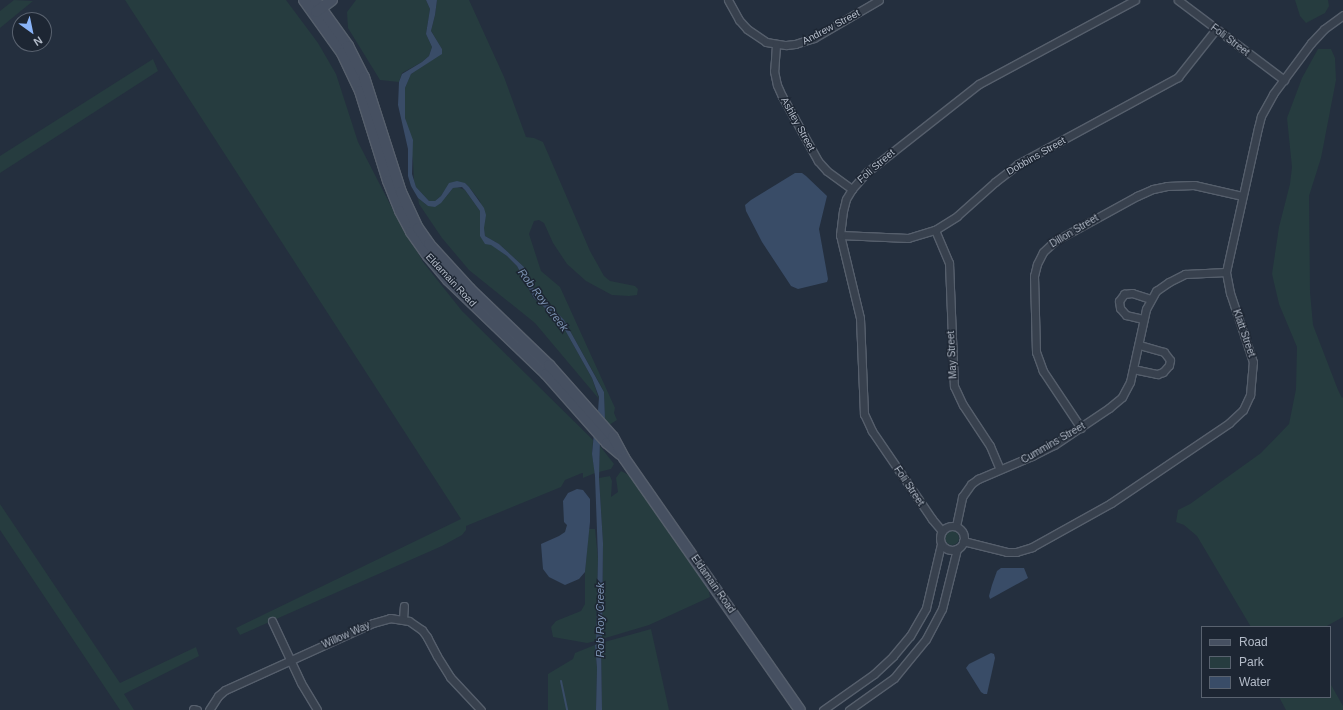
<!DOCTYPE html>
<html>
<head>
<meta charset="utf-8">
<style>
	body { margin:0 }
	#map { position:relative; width:1343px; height:710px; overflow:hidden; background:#242f3e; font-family:Arial,sans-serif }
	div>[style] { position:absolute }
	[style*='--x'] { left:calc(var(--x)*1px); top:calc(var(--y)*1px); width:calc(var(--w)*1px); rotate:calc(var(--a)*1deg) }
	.green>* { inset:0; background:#263c3f }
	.round { border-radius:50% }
	.water>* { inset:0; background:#394c67 }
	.stream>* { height:2px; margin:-1px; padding:0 1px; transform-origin:1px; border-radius:1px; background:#394c67 }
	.roads { filter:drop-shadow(1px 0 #565f6c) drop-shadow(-1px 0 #565f6c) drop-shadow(0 1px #565f6c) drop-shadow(0 -1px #565f6c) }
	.street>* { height:7px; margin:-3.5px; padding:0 3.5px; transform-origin:3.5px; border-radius:3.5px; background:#38414e }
	.street>.ring { margin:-3.5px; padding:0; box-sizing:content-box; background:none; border:7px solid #38414e; border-radius:50% }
	.secondary>* { height:10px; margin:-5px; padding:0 5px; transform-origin:5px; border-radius:5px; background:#465061 }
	span { translate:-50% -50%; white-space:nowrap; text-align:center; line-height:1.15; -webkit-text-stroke:3px #1d2633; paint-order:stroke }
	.street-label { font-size:10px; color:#b4bcc9 }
	.water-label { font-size:11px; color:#7c92b1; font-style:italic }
	.legend { position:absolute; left:1201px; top:626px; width:130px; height:72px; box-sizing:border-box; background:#1d2633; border:1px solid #59626f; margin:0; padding:5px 7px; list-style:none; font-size:12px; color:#b4bcc9 }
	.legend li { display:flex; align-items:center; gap:8px; height:20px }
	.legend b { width:20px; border:1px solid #59626f }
	.north { position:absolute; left:12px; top:12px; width:40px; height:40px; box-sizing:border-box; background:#1d2633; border:1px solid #59626f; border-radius:50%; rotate:147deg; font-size:11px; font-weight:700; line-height:16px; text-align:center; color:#b4bcc9 }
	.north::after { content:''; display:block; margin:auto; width:14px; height:18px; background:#8ab4f8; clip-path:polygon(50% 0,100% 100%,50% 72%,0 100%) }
</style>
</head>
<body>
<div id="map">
	<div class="green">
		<i style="clip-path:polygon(14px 0,33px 1px,0 28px,0 11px)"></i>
		<i style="clip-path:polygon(125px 0,286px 0,318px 43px,336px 74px,358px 142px,392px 208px,423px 262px,462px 311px,593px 440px,592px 454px,595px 473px,583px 478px,583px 473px,582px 473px,565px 480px,561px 487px,466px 526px,466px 530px,462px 535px,442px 546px,240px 635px,236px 628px,461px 519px)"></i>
		<i style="clip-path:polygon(356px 0,426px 0,430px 9px,426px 34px,432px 47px,429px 56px,422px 62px,402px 73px,399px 82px,380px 80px,348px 28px,347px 12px)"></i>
		<i style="clip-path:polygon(437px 0,469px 0,504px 77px,526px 137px,534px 138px,543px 142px,590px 251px,604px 276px,610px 281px,635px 286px,638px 289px,637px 295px,629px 296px,612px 295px,586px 281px,567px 264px,553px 243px,544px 223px,539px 220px,534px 221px,529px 234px,541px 271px,560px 287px,615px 408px,614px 413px,617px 420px,609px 425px,605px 419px,604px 392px,601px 386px,564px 320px,534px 289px,524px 267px,499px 244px,485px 236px,480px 201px,469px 187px,465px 183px,445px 190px,441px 196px,435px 201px,429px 201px,416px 187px,414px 181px,413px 161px,405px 118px,405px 88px,411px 74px,438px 56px,442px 49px,431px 31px,435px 15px)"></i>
		<i style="clip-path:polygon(1295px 0,1328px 0,1329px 6px,1325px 13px,1306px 23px,1300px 16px)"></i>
		<i style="clip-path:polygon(1318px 49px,1331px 49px,1335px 58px,1336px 80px,1321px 158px,1309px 196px,1310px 292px,1313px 325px,1338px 390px,1342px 398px,1343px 397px,1343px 617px,1325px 627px,1251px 627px,1197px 536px,1184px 525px,1176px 522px,1178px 510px,1190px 504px,1261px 453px,1289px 424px,1296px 389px,1297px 347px,1279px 304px,1272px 274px,1279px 227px,1290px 184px,1292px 167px,1287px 118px,1302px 78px)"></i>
		<i style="clip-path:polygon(153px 59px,158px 71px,0 173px,0 156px)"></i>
		<i style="clip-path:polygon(457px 187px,465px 190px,480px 211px,480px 236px,507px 256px,517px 266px,533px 298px,545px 308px,549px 309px,565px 330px,592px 378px,599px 399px,535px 323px,469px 270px,442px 238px,419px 204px,418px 198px,428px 206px,445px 198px,453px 188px)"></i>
		<i style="clip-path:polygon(600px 446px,614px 464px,611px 469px,599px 472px)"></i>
		<i style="clip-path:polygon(621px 471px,627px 474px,633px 481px,679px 546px,709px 591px,710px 597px,649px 625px,602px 639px,603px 543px,599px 478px,610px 476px,612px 481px,611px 497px,618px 492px,616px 478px)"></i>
		<i style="clip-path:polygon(0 504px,120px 683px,196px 647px,199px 656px,124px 694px,134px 710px,120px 710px,0 530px)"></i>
		<i style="clip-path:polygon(589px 529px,595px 529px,598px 558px,596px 641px,587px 643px,553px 637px,551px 627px,556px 621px,581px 611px,585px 604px,585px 572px)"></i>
		<i class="round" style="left:945px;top:531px;width:14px;height:14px"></i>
		<i style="clip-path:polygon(651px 629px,669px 710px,602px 710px,601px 643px)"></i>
		<i style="clip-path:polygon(595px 645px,597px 668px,596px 710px,548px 710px,548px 674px,573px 659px,575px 653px)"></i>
		<i style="clip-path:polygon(1330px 683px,1343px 706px,1343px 710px,1286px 710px,1279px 697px,1330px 697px)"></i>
	</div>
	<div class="water">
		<i style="clip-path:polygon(426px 0,437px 0,435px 15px,431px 31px,442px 49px,442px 54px,411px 74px,405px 88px,405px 118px,413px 140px,412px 174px,416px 187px,429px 201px,435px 201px,441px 196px,449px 183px,457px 181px,465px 183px,469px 187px,484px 208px,486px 215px,484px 228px,485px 236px,499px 244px,524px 267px,534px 289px,564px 320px,604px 392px,605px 419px,598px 411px,599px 397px,592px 378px,565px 330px,549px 310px,545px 308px,534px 298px,517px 266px,507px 256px,491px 245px,485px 244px,480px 236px,480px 211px,465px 190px,462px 187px,453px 188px,441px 203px,435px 207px,428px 206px,418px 198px,411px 186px,408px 176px,408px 149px,398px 105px,399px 82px,402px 74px,422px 62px,429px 56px,432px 47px,426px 34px,430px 9px)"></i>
		<i style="clip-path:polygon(795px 173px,802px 173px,806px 176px,827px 196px,819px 229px,828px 279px,827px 282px,798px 289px,791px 286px,762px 242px,746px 211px,745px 205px,751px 200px)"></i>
		<i style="clip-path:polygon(594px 433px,600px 441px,599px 478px,603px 543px,602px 639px,596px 641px,598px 558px,595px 476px,592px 454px)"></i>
		<i style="clip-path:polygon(577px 489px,583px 490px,590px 499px,590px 522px,585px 572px,579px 579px,565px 585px,549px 577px,543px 569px,541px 544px,559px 536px,565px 532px,567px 525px,564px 522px,563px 501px,568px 493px)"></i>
		<i style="clip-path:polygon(1001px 568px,1024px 568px,1028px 578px,990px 599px,989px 596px,992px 585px,997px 571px)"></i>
		<i style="clip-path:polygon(601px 643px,602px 710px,596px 710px,597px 668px,595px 645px)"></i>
		<i style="clip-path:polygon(991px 653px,994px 654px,995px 658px,987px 694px,984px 694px,981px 692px,966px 668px,969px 664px)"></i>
	</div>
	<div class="stream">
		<i style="--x:561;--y:681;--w:30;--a:78"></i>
	</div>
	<div class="roads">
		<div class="street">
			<i style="--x:728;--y:0;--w:23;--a:61"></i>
			<i style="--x:739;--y:20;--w:12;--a:48"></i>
			<i style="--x:747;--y:29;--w:23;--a:34"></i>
			<i style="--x:766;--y:42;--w:20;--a:9"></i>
			<i style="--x:786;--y:45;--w:9;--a:-6"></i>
			<i style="--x:795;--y:44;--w:20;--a:-18"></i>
			<i style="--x:814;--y:38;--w:75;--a:-30.3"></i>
			<i style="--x:1178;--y:0;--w:133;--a:37"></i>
			<i style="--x:776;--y:45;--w:26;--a:94"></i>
			<i style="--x:774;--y:71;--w:14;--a:78"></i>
			<i style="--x:777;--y:85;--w:12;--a:66"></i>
			<i style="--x:782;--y:96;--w:74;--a:61"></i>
			<i style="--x:818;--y:161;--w:13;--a:48"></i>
			<i style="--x:827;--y:171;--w:31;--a:36"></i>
			<i style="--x:935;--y:230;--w:36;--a:67"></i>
			<i style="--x:949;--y:263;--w:123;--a:87.7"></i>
			<i style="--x:954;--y:386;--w:21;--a:65"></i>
			<i style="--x:963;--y:405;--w:49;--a:56.6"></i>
			<i style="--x:990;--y:446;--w:25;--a:67"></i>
			<i style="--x:840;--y:235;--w:68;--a:2.5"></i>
			<i style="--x:908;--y:238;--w:28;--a:-17"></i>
			<i style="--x:935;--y:230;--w:26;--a:-32"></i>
			<i style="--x:957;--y:216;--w:51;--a:-41.8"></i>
			<i style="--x:995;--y:182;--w:29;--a:-38"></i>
			<i style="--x:1018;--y:164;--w:182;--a:-28.5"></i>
			<i style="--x:1178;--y:77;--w:61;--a:-51.6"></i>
			<i style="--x:1143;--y:319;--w:17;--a:-167"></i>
			<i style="--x:1126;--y:315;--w:9;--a:-131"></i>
			<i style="--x:1120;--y:308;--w:7;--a:-98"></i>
			<i style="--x:1119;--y:301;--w:9;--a:-54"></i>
			<i style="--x:1124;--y:294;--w:8;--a:-7"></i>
			<i style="--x:1132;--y:293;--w:19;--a:18"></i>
			<i style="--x:1133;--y:369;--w:25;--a:12"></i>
			<i style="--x:1157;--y:374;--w:6;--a:-18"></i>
			<i style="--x:1163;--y:372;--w:9;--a:-49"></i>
			<i style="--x:1169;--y:365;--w:5;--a:-79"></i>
			<i style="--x:1170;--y:360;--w:10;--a:-127"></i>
			<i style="--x:1164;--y:352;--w:26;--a:-164"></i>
			<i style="--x:1081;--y:428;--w:69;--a:-123.7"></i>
			<i style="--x:1043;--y:371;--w:20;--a:-110"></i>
			<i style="--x:1036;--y:352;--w:76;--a:-91.5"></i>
			<i style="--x:1034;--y:276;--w:12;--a:-76"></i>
			<i style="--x:1037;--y:264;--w:13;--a:-63"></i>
			<i style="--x:1043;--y:252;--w:16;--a:-43"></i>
			<i style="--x:1055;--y:241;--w:94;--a:-28.8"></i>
			<i style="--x:1137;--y:196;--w:17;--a:-24"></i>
			<i style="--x:1153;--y:189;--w:14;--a:-12"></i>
			<i style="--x:1167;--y:186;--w:27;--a:-2"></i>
			<i style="--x:1194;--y:185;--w:49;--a:12.9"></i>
			<i style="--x:956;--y:526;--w:30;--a:-78"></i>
			<i style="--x:962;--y:497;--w:16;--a:-55"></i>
			<i style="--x:971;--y:484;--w:9;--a:-36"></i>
			<i style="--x:978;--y:479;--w:59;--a:-23.1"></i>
			<i style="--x:1032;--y:456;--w:25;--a:-27"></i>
			<i style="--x:1054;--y:445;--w:66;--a:-33.9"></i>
			<i style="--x:1109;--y:408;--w:17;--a:-40"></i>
			<i style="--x:1122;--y:397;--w:17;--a:-62"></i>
			<i style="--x:1130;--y:382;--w:75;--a:-77.6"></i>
			<i style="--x:1146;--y:309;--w:21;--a:-61"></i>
			<i style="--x:1156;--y:291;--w:16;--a:-35"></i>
			<i style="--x:1169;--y:282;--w:18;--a:-27"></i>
			<i style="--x:1185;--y:274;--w:41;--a:-2.8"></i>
			<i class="ring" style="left:940px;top:526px;width:17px;height:17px"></i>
			<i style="--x:942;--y:531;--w:16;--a:-130"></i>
			<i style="--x:932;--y:519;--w:107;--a:-124.3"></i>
			<i style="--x:872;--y:431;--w:19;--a:-115"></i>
			<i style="--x:864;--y:414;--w:96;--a:-92.4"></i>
			<i style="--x:860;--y:318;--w:85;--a:-103.5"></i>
			<i style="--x:840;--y:235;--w:24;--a:-83"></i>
			<i style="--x:843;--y:211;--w:12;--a:-76"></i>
			<i style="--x:846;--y:199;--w:12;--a:-59"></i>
			<i style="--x:852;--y:189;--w:23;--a:-49"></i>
			<i style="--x:867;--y:172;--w:142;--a:-38.2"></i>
			<i style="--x:979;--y:84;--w:177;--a:-28.3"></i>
			<i style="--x:963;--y:541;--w:45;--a:14"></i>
			<i style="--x:1007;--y:552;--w:9;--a:0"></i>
			<i style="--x:1016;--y:552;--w:17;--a:-17"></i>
			<i style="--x:1032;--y:547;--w:90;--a:-29.1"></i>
			<i style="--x:1111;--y:503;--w:143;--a:-34.1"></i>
			<i style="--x:1229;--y:423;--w:19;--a:-43"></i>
			<i style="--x:1243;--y:410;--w:17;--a:-65"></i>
			<i style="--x:1250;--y:395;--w:33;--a:-85"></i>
			<i style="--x:1253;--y:362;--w:73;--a:-108.4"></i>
			<i style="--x:1230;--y:293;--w:21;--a:-101"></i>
			<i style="--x:1226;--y:272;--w:148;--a:-77.5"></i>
			<i style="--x:1258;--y:128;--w:12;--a:-76"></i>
			<i style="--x:1261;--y:116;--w:25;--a:-61"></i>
			<i style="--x:1273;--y:94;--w:64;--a:-53.3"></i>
			<i style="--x:1311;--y:43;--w:19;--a:-47"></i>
			<i style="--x:1324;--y:29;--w:24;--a:-36"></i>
			<i style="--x:403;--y:619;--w:13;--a:-86"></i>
			<i style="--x:272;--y:621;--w:68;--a:64.9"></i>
			<i style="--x:301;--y:683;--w:31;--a:59"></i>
			<i style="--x:193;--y:709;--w:4;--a:14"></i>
			<i style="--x:209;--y:710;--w:17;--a:-57"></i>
			<i style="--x:218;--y:696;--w:9;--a:-41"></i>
			<i style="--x:225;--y:690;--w:162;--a:-24.4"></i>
			<i style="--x:373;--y:623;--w:18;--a:-16"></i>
			<i style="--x:390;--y:618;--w:19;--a:9"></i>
			<i style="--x:409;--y:621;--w:16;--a:35"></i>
			<i style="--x:422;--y:630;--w:9;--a:54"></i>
			<i style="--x:427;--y:637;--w:21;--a:62"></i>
			<i style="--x:437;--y:656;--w:25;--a:58"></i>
			<i style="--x:450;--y:677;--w:45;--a:46.8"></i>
			<i style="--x:823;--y:710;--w:62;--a:-35.2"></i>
			<i style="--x:874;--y:674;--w:26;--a:-43"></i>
			<i style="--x:893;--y:656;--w:26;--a:-50"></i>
			<i style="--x:910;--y:636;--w:32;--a:-60"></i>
			<i style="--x:926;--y:608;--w:66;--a:-76.8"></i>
			<i style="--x:849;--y:710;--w:55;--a:-35.4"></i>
			<i style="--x:894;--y:678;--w:50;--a:-50.6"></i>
			<i style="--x:926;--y:639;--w:34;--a:-62"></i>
			<i style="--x:942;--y:609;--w:62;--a:-76"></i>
		</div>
		<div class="secondary">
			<i style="--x:304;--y:0;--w:65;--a:54.4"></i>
			<i style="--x:342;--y:53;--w:42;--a:64.7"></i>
			<i style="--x:360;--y:91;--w:94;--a:72.7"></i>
			<i style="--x:388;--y:181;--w:32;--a:68"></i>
			<i style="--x:400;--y:211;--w:24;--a:62"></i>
			<i style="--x:411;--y:232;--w:29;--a:55"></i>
			<i style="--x:428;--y:256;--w:31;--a:50"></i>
			<i style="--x:448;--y:280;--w:136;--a:43.8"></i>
			<i style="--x:546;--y:374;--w:92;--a:48.5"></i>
			<i style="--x:607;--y:443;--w:17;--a:40"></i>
			<i style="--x:315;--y:0;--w:57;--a:54.3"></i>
			<i style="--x:348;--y:46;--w:35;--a:63"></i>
			<i style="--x:364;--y:77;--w:121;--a:72.2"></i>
			<i style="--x:401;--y:192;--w:40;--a:65"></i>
			<i style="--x:418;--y:228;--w:19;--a:55"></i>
			<i style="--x:429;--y:244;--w:61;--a:47.7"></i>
			<i style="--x:470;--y:289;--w:110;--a:43.9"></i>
			<i style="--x:549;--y:365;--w:96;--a:48.4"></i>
			<i style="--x:613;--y:437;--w:24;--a:62"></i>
			<i style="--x:624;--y:458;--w:307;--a:55.1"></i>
			<i style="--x:316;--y:12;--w:20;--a:-37"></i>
		</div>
	</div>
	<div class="street-label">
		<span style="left:831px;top:27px;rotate:-28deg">Andrew Street</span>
		<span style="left:1230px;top:40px;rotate:37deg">Foli Street</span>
		<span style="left:798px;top:124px;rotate:61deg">Ashley Street</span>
		<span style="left:1036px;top:156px;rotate:-30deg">Dobbins Street</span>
		<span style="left:876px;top:166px;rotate:-41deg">Foli Street</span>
		<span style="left:1074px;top:231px;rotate:-31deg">Dillon Street</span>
		<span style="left:451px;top:280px;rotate:47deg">Eldamain Road</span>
		<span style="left:1244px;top:333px;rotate:71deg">Klatt Street</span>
		<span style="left:952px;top:355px;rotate:-93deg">May Street</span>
		<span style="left:1053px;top:443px;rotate:-30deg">Cummins Street</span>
		<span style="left:909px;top:486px;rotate:56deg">Foli Street</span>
		<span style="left:713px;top:584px;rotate:55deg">Eldamain Road</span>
		<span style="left:346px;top:635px;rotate:-24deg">Willow Way</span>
	</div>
	<div class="water-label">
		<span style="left:543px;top:300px;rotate:53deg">Rob Roy Creek</span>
		<span style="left:600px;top:620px;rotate:-90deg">Rob Roy Creek</span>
	</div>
	<ul class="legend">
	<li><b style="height:5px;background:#465061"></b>Road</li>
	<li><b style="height:11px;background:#263c3f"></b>Park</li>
	<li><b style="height:11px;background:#394c67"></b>Water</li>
	</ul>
	<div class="north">N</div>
</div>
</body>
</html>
